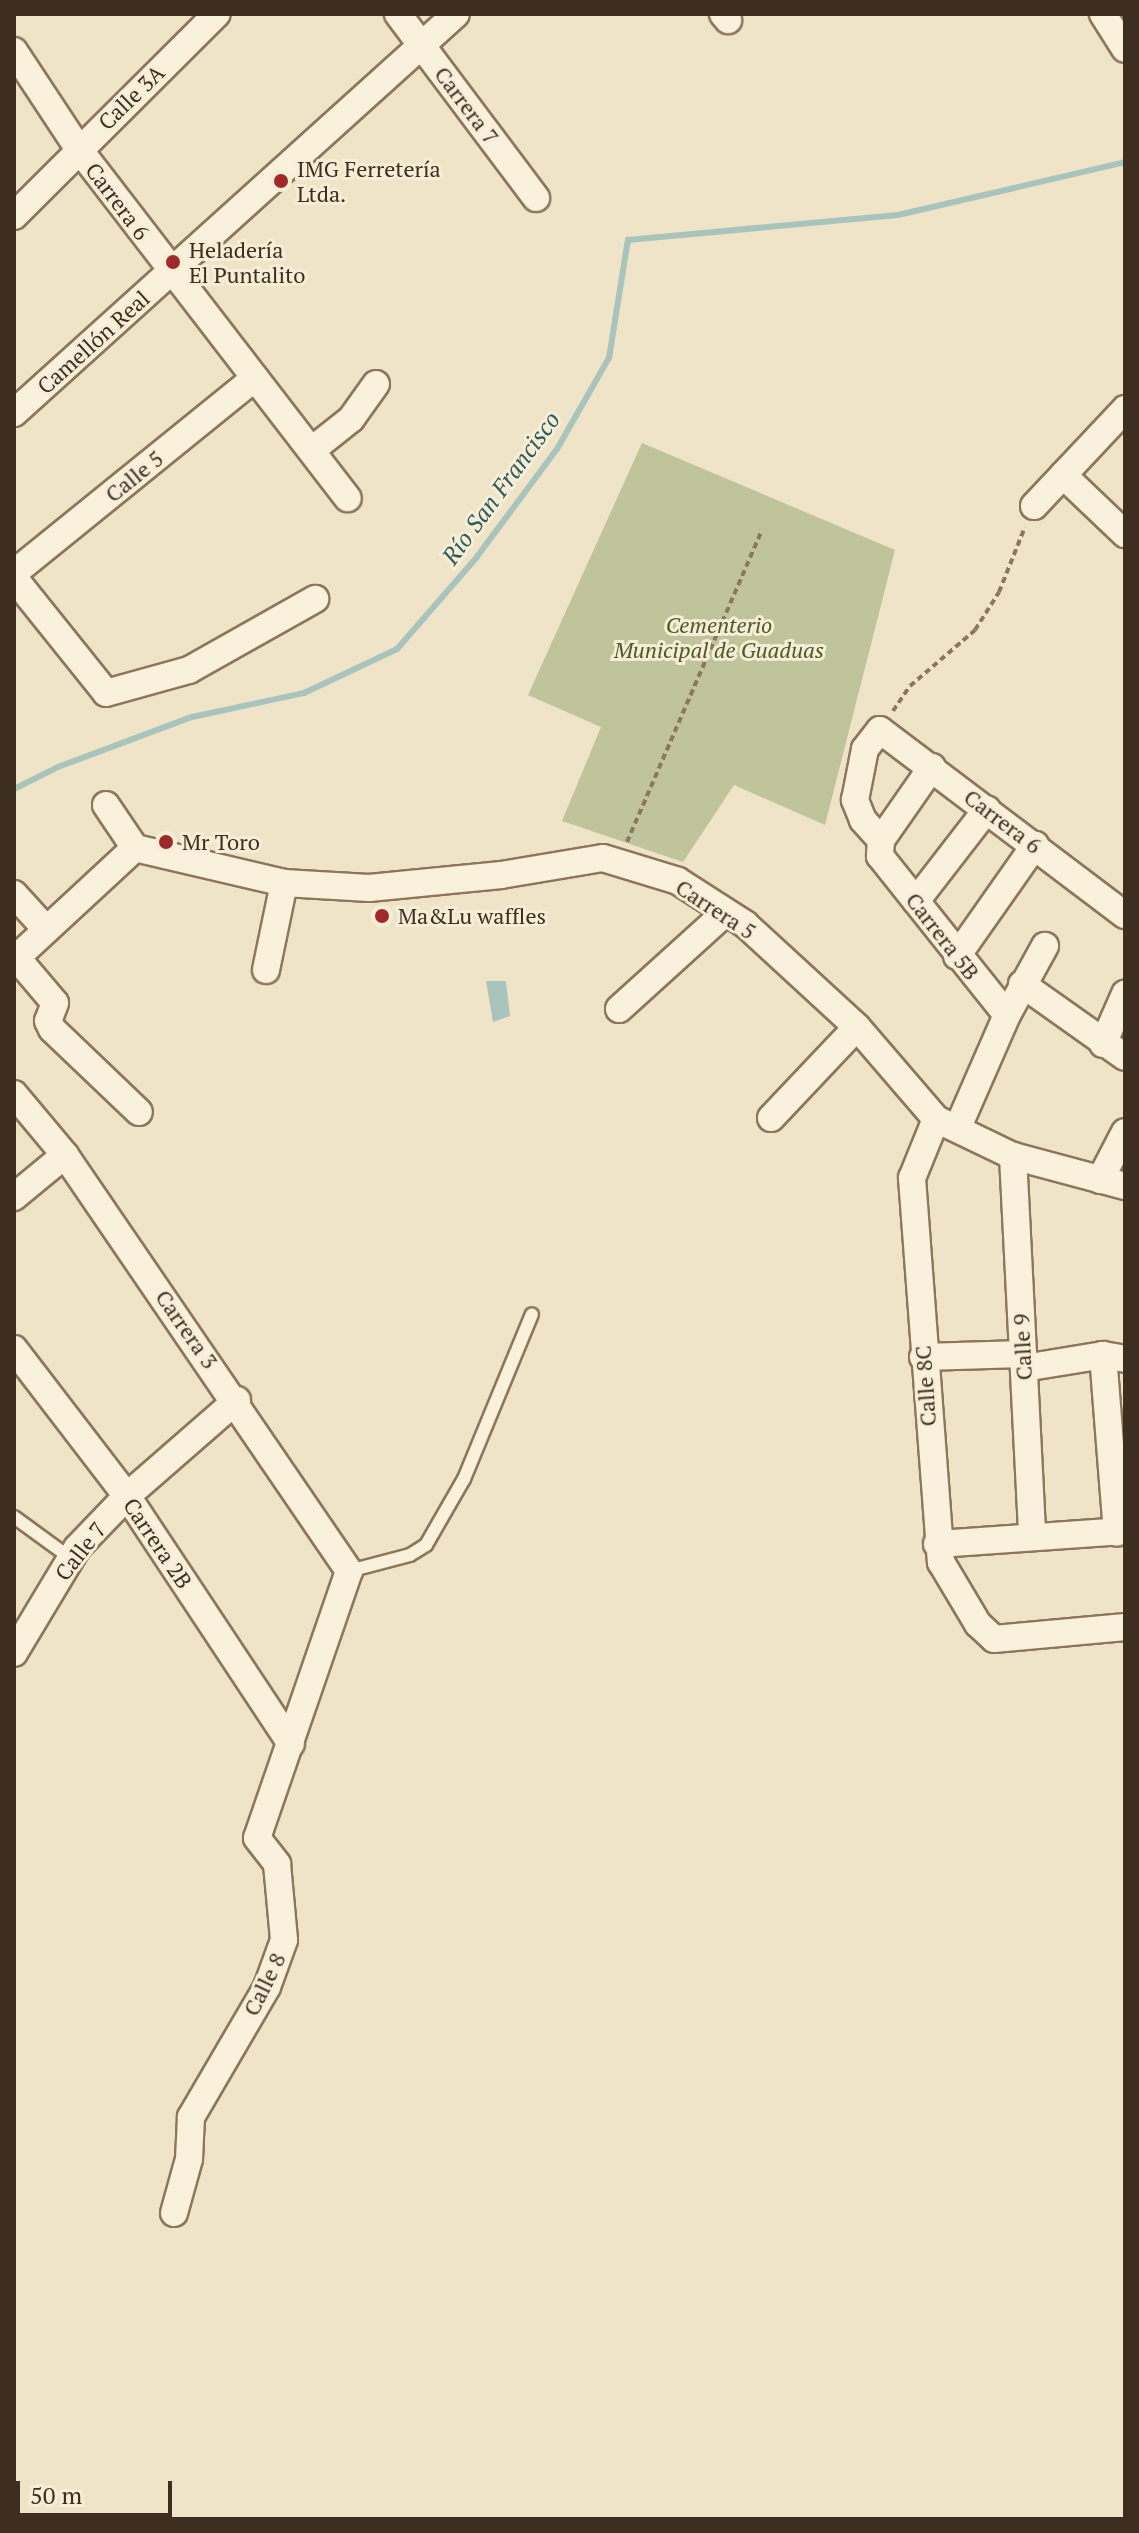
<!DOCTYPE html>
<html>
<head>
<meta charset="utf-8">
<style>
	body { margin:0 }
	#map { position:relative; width:1139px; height:2533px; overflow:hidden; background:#f0e4c8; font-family:"PT Serif",serif }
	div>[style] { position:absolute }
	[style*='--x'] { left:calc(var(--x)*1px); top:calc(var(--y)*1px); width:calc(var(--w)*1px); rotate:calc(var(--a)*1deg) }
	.cemetery>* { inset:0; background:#bfc49a }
	.water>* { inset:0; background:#a9c4bc }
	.stream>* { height:6px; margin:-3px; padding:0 3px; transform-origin:3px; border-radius:3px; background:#a9c4bc }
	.path>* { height:4px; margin-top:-2px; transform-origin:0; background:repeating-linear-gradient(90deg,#8d765c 0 6px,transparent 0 10px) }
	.roads { filter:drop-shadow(2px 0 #8d765c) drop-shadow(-2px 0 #8d765c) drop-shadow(0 2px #8d765c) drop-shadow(0 -2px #8d765c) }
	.service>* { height:12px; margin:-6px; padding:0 6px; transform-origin:6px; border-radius:6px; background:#faf1dc }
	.minor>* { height:26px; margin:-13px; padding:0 13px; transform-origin:13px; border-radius:13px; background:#faf1dc }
	.dots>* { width:22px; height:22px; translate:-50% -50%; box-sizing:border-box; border:4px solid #f7eed8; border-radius:50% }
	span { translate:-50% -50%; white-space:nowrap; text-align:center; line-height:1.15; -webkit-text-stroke:6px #f7eed8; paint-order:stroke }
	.street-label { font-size:22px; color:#3d2e20 }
	.poi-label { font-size:22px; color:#3d2e20 }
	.left { translate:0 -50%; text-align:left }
	.park-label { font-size:22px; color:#4d5a26; font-style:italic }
	.water-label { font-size:24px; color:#2f5d5a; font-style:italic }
	.frame { position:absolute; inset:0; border:16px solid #3d2e20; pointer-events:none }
	.scale { position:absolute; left:16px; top:2481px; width:156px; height:36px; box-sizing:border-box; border:4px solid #3d2e20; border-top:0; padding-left:10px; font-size:24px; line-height:28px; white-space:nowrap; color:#3d2e20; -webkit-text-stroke:6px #f7eed8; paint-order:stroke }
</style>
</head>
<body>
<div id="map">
	<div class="cemetery">
		<i style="clip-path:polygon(642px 443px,895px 550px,825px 825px,734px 785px,683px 862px,562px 821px,601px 727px,528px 695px)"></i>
	</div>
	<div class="water">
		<i style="clip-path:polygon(486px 981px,506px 981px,510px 1016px,493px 1022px)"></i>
	</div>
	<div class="stream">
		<i style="--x:14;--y:789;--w:49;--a:-26.6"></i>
		<i style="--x:58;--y:767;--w:143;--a:-20.5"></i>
		<i style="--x:192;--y:717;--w:115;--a:-12.1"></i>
		<i style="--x:304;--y:693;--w:103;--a:-25.3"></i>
		<i style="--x:397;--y:649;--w:121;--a:-49"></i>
		<i style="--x:476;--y:558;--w:136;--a:-53.4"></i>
		<i style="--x:557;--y:449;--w:105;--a:-60.3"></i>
		<i style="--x:609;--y:358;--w:120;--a:-80.9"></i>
		<i style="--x:628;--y:240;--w:271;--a:-5.3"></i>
		<i style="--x:898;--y:215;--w:233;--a:-13.1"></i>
	</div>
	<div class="path">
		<i style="--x:893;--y:711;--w:30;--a:-56"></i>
		<i style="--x:910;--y:686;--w:86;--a:-40.7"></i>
		<i style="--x:975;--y:630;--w:45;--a:-57.7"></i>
		<i style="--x:999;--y:592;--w:70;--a:-68.2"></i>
		<i style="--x:627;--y:842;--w:338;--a:-66.6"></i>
	</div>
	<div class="roads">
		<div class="service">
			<i style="--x:14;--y:1517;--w:68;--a:36"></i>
			<i style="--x:349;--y:1571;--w:63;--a:-14.7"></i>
			<i style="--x:410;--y:1555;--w:19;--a:-32"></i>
			<i style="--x:426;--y:1545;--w:76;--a:-60.1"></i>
			<i style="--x:464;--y:1479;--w:178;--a:-67.6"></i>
		</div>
		<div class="minor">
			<i style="--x:398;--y:14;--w:230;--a:53.1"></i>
			<i style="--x:723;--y:14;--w:8;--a:50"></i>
			<i style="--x:1103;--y:14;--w:41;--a:57.8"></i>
			<i style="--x:14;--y:51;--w:116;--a:56.6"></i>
			<i style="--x:78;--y:148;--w:442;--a:52.4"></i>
			<i style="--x:14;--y:216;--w:286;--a:-44.9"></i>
			<i style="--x:14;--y:413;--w:595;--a:-42.07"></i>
			<i style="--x:312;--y:450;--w:50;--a:-38.5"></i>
			<i style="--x:351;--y:419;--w:43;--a:-54.5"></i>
			<i style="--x:1063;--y:475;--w:86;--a:43.6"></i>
			<i style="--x:1034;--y:506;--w:133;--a:-46.8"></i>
			<i style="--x:14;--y:573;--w:310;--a:-39"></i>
			<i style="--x:14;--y:578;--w:147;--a:51.3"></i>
			<i style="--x:106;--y:693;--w:86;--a:-15.5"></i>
			<i style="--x:189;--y:670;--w:145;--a:-29.4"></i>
			<i style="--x:932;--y:767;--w:89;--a:124.9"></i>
			<i style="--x:881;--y:840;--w:16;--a:94"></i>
			<i style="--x:880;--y:856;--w:203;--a:51.4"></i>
			<i style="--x:106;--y:805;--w:52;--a:56"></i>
			<i style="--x:135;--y:848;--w:153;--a:13.2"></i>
			<i style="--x:284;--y:883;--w:85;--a:3.4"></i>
			<i style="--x:369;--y:888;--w:133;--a:-5.6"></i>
			<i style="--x:501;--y:875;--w:103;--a:-9.5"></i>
			<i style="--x:603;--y:858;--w:78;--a:17"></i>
			<i style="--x:678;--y:881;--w:80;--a:32.7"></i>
			<i style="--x:745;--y:924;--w:152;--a:42.6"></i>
			<i style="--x:857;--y:1027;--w:121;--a:49.3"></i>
			<i style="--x:936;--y:1119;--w:85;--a:25.7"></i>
			<i style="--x:1013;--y:1156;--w:116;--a:15"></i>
			<i style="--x:881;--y:840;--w:27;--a:-132"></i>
			<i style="--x:863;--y:820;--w:22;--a:-112"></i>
			<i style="--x:855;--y:800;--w:52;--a:-78.9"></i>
			<i style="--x:865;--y:749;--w:24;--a:-52"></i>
			<i style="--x:880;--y:730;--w:307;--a:37.1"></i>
			<i style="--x:14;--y:894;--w:45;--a:47.7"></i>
			<i style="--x:916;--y:901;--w:116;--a:-52.3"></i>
			<i style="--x:957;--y:956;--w:136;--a:-54.9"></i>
			<i style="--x:16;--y:957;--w:60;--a:49.7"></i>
			<i style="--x:55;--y:1003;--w:19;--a:111"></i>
			<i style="--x:48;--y:1021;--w:9;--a:63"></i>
			<i style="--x:52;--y:1029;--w:120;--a:43.7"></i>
			<i style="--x:14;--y:960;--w:165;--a:-42.8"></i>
			<i style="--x:266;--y:970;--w:89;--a:-78.3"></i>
			<i style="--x:1022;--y:984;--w:126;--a:35.3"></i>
			<i style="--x:619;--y:1009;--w:144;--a:-42.2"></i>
			<i style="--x:1103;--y:1044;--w:55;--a:-66.3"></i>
			<i style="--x:14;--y:1094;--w:80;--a:50.1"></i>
			<i style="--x:65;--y:1155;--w:504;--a:55.68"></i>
			<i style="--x:349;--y:1571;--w:282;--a:109"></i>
			<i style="--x:257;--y:1838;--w:33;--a:52"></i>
			<i style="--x:277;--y:1864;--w:76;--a:84.7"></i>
			<i style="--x:284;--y:1940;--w:50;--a:109.9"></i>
			<i style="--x:267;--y:1987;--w:151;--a:120.3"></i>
			<i style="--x:191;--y:2117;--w:42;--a:92.7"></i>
			<i style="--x:189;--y:2159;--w:56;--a:105.5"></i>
			<i style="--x:771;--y:1118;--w:125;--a:-46.6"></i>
			<i style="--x:936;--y:1119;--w:64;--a:112.1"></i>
			<i style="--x:912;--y:1178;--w:385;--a:85.7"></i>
			<i style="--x:941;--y:1562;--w:72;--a:59.2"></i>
			<i style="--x:978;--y:1624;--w:22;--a:43"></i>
			<i style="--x:994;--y:1639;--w:132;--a:-5.2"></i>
			<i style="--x:958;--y:1127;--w:122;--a:-66.4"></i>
			<i style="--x:1007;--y:1015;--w:79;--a:-61.2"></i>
			<i style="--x:1013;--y:1156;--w:381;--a:87.1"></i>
			<i style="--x:1100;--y:1180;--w:54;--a:-62.5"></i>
			<i style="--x:14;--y:1197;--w:66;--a:-39.5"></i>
			<i style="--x:14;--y:1349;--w:185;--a:52.5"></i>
			<i style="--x:127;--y:1496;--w:297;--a:56.5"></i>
			<i style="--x:1103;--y:1355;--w:178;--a:85.5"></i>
			<i style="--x:923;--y:1357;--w:100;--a:-1.7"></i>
			<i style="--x:1024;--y:1368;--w:80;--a:-9.3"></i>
			<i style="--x:1103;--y:1355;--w:22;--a:10"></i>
			<i style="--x:937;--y:1544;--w:188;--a:-4"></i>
			<i style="--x:14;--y:1653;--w:122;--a:-59"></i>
			<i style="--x:77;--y:1548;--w:72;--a:-46.1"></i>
			<i style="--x:127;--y:1496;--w:146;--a:-41.1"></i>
		</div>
	</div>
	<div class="dots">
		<i style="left:281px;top:181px;background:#9e2a2b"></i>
		<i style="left:173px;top:262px;background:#9e2a2b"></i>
		<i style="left:166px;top:842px;background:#9e2a2b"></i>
		<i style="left:382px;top:916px;background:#9e2a2b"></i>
	</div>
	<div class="street-label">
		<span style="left:131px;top:97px;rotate:-44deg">Calle 3A</span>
		<span style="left:467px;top:105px;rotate:53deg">Carrera 7</span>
		<span style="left:118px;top:201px;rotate:53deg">Carrera 6</span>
		<span style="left:93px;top:342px;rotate:-42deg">Camellón Real</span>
		<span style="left:134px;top:476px;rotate:-39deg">Calle 5</span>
		<span style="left:1003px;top:821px;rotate:37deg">Carrera 6</span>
		<span style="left:716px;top:909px;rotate:33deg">Carrera 5</span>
		<span style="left:943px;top:936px;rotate:52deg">Carrera 5B</span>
		<span style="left:187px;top:1329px;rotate:55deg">Carrera 3</span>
		<span style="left:1022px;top:1347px;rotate:-93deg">Calle 9</span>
		<span style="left:925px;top:1386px;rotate:-94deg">Calle 8C</span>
		<span style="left:158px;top:1543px;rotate:56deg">Carrera 2B</span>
		<span style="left:80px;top:1551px;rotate:-52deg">Calle 7</span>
		<span style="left:264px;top:1984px;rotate:-64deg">Calle 8</span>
	</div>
	<div class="poi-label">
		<span class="left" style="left:297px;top:181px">IMG Ferretería<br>Ltda.</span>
		<span class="left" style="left:189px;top:262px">Heladería<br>El Puntalito</span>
		<span class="left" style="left:182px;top:842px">Mr Toro</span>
		<span class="left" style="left:398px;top:916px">Ma&amp;Lu waffles</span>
	</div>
	<div class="park-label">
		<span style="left:719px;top:637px">Cementerio<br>Municipal de Guaduas</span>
	</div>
	<div class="water-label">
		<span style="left:501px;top:488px;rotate:-54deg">Río San Francisco</span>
	</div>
	<div class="frame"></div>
	<div class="scale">50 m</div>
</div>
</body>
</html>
